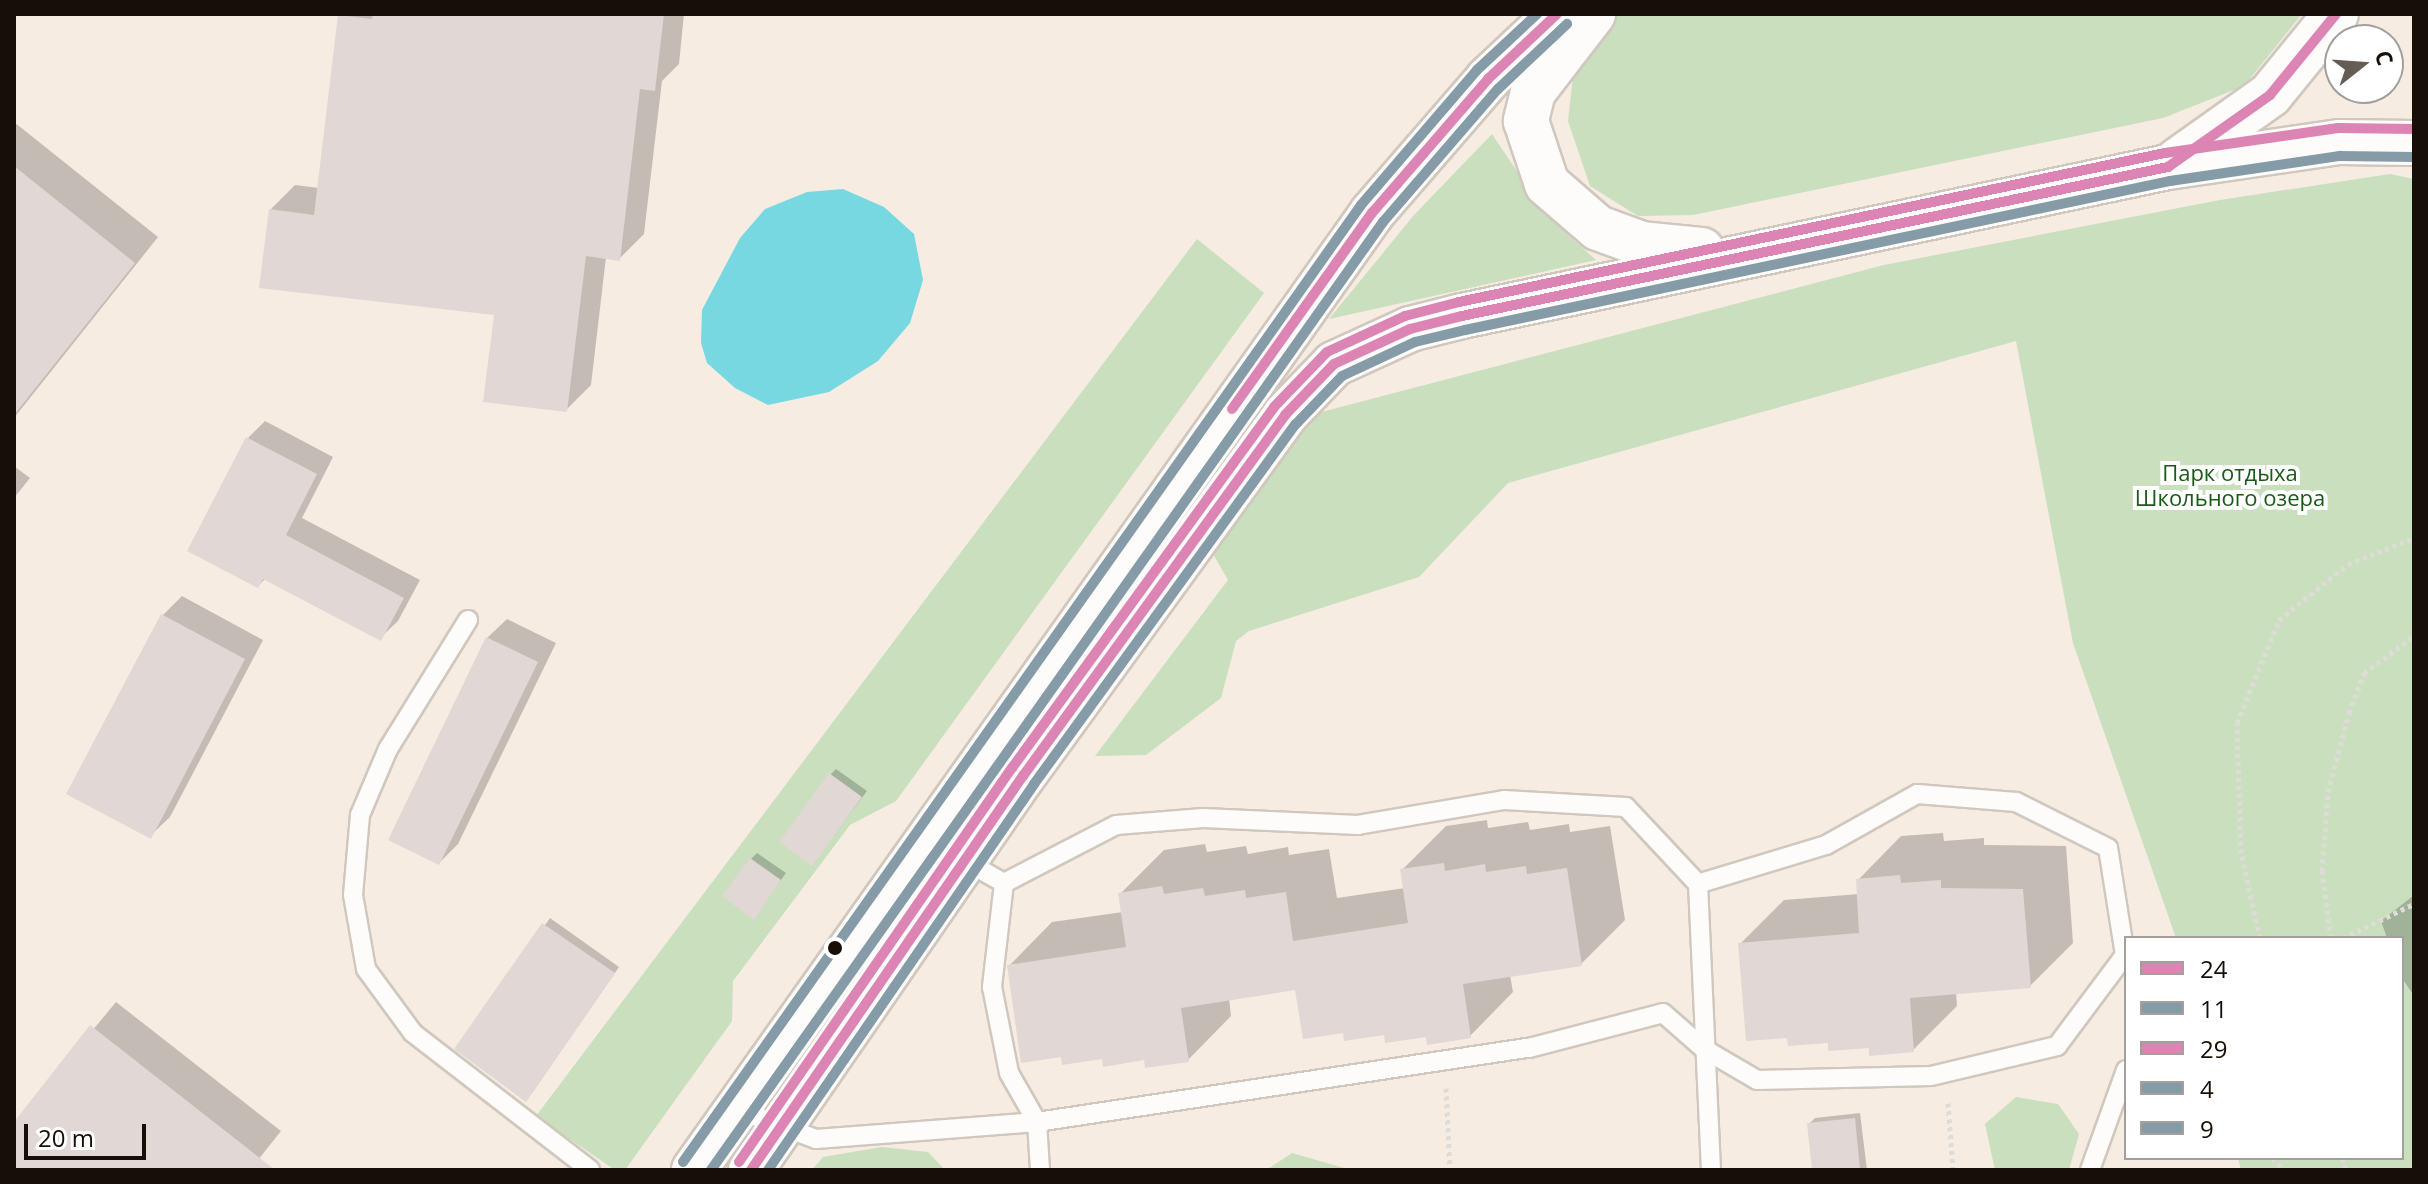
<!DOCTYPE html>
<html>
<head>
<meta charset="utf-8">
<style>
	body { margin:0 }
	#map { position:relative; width:2428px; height:1184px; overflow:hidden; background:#f6ece1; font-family:"Open Sans",sans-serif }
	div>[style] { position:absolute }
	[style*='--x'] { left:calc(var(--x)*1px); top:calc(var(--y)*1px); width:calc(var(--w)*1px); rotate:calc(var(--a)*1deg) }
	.green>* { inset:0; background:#c9dfbe }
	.water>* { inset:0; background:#77d8e2 }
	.shadow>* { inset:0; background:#0003 }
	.building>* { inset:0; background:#e1d7d5 }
	.path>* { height:5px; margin-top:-2.5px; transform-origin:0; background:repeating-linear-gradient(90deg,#dfdcd8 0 4px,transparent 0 8px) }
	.roads { filter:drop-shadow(2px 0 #d0c7be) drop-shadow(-2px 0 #d0c7be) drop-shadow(0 2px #d0c7be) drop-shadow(0 -2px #d0c7be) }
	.service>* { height:18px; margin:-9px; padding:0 9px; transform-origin:9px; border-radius:9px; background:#fefcfa }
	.tertiary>* { height:44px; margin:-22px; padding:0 22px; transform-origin:22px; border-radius:22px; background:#fefcfa }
	.bus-1>* { height:10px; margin:-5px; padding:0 5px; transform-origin:5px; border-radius:5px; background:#dc85b4 }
	.bus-2>* { height:10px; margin:-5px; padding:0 5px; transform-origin:5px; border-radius:5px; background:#869ba8 }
	.bus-3>* { height:10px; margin:-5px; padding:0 5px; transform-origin:5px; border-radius:5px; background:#dc85b4 }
	.bus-4>* { height:10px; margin:-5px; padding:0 5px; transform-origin:5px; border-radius:5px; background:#869ba8 }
	.bus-5>* { height:10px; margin:-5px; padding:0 5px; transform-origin:5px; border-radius:5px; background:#869ba8 }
	.dots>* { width:22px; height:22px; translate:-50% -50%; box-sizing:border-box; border:4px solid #fff; border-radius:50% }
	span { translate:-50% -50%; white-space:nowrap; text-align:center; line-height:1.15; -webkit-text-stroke:8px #fff; paint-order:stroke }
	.park-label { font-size:22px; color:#185a16 }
	.frame { position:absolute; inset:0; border:16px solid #170f07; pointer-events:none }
	.legend { position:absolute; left:2124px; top:936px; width:280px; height:224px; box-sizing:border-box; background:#fff; border:2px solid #a29f9c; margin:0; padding:10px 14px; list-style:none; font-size:24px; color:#170f07 }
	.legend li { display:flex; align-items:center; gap:16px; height:40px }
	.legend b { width:40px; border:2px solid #a29f9c }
	.north { position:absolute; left:2324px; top:24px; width:80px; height:80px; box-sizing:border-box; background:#fff; border:2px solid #a29f9c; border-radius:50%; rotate:73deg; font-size:22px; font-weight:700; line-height:32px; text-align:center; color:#170f07 }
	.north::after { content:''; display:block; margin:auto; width:28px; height:36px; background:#655c53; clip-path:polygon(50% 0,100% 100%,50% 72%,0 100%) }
	.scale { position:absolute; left:24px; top:1124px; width:122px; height:36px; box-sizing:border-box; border:4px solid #170f07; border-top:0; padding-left:10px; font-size:24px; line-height:28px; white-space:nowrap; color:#170f07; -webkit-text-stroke:6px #fff; paint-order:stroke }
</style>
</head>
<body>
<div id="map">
	<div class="green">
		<i style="clip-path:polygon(1614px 14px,2302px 14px,2244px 86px,2163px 118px,1693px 215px,1638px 216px,1590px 186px,1568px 121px,1575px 58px)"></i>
		<i style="clip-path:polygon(1492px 134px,1547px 216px,1596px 260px,1329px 319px,1414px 215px)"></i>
		<i style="clip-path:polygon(2390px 174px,2414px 179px,2414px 1170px,2241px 1170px,2238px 1158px,2402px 1158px,2402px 938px,2176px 938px,2073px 643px,2016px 341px,1508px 483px,1419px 577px,1249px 631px,1236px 641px,1221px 698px,1146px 755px,1095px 756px,1228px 580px,1206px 542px,1310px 415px,1884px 265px,2220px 200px)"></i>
		<i style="clip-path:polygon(1197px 239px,1264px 293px,896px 801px,850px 825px,733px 981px,732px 1021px,625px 1170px,615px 1170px,536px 1116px)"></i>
		<i style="clip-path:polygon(2016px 1097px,2058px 1104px,2079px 1134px,2069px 1170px,1995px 1170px,1985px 1124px)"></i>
		<i style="clip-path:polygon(882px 1147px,928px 1152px,945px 1170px,812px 1170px,823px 1157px)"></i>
		<i style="clip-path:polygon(1292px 1153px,1351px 1170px,1266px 1170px)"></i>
	</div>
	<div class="water">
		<i style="clip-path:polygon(843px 189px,884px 207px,914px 234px,923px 280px,910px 323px,878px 361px,829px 392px,768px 405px,735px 388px,707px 363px,701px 343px,702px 310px,740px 238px,765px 209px,807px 192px)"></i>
	</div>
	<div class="shadow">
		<i style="clip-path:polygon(345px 14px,684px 14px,679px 64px,662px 81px,644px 234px,619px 259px,606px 257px,591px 385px,566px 410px,496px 313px,270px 210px,295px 185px,319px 188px,339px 20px)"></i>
		<i style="clip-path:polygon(14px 122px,158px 237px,14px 418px)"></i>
		<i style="clip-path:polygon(265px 421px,333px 457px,302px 518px,420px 580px,398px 621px,380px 638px,266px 578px,258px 586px,248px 438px)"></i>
		<i style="clip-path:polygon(14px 466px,30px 478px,14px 498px)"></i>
		<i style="clip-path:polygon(182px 596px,263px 640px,170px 817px,150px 836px,162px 616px)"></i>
		<i style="clip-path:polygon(507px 619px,556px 643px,458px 844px,439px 863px,487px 638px)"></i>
		<i style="clip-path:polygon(836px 769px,867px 791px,812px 864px,830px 775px)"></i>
		<i style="clip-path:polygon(1487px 820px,1488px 828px,1528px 822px,1530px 830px,1569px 824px,1570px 832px,1610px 826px,1625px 920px,1581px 964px,1510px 975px,1513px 992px,1470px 1036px,1345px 1031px,1297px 988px,1229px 998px,1231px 1016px,1188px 1060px,1063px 1055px,1009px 966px,1052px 922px,1123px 912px,1120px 894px,1164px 850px,1205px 844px,1207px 852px,1246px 846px,1248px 854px,1288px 847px,1289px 855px,1329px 849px,1337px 898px,1405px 888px,1402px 870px,1446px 826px)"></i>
		<i style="clip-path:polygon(1943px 833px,1944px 841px,1984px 838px,1984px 845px,2066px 846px,2073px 943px,2030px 986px,1956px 992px,1957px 1006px,1913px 1050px,1788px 1036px,1740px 944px,1784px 900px,1859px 894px,1858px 880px,1901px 836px)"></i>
		<i style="clip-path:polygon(757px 853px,786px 873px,759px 911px,751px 859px)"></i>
		<i style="clip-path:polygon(2414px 895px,2414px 996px,2402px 978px,2402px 938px,2387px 938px,2381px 921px)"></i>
		<i style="clip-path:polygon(550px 918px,619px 967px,532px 1093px,457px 1049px)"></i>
		<i style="clip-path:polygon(116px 1002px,281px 1131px,250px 1170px,14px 1166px,14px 1125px)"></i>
		<i style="clip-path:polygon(1860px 1113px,1867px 1170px,1814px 1170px,1809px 1124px,1815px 1118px)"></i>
	</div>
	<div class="building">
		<i style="clip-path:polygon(373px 14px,664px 14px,655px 91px,640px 89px,620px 261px,586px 256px,567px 412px,483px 402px,494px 315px,259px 288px,269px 209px,314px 215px,338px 15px,372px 19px)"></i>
		<i style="clip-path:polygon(14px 166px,135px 263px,14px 415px)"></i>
		<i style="clip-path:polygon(246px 437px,317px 474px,286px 535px,404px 598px,381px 641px,263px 579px,258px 588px,187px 551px)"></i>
		<i style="clip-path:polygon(161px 614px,245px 659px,151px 839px,66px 794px)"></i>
		<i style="clip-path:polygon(486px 637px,538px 662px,439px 865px,388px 840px)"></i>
		<i style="clip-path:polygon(829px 773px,862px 797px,812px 866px,779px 842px)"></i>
		<i style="clip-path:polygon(750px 858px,781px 880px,754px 920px,722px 896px)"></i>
		<i style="clip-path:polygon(1444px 863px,1445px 871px,1485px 864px,1486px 872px,1526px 866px,1527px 874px,1567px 868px,1582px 966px,1463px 984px,1471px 1038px,1427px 1045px,1426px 1037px,1385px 1043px,1384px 1035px,1344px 1041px,1343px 1033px,1303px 1039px,1295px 990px,1181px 1008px,1189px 1062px,1145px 1068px,1144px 1060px,1103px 1067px,1102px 1059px,1062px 1065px,1061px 1057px,1021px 1063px,1007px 965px,1126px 947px,1118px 893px,1162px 886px,1164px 894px,1203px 888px,1205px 896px,1245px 890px,1246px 898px,1286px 892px,1293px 941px,1408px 923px,1400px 869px)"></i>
		<i style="clip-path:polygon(1900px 875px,1901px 883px,1941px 880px,1941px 888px,2023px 889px,2031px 988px,1910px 998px,1914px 1052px,1869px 1056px,1869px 1048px,1828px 1051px,1828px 1043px,1788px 1046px,1787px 1038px,1746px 1041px,1738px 943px,1859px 933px,1856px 879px)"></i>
		<i style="clip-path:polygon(542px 923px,615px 973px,526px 1102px,454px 1049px)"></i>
		<i style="clip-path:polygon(90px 1025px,275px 1170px,14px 1170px,14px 1122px)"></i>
		<i style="clip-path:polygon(1855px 1118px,1860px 1170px,1812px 1170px,1807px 1123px)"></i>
	</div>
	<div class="path">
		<i style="--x:2260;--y:938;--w:87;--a:-102.6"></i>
		<i style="--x:2241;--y:853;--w:130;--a:-91.8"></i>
		<i style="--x:2237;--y:723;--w:111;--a:-67.8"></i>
		<i style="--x:2279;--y:620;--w:89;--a:-39.1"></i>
		<i style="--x:2348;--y:564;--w:71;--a:-21.5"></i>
		<i style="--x:2331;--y:938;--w:68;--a:-97.7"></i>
		<i style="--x:2322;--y:871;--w:79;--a:-85.7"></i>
		<i style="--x:2328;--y:792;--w:82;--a:-75.1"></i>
		<i style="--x:2349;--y:713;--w:43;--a:-69.4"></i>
		<i style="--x:2364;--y:673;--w:62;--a:-36.5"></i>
		<i style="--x:2343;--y:938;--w:79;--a:-25.6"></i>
		<i style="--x:1446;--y:1088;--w:82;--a:87.2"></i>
		<i style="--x:1948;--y:1103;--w:67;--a:85.7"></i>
		<i style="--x:2272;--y:1158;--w:17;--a:45"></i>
		<i style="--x:2342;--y:1158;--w:13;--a:72"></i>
	</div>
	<div class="roads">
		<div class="service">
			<i style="--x:468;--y:620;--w:152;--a:121.8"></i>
			<i style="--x:388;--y:749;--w:72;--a:113"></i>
			<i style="--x:360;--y:815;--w:80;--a:95"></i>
			<i style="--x:353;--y:895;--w:75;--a:80"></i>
			<i style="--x:366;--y:969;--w:79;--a:53.7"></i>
			<i style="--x:413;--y:1033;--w:224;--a:37.7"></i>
			<i style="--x:1004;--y:883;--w:105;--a:96.6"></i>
			<i style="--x:992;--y:987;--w:88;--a:78.8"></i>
			<i style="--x:1009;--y:1073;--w:56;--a:60.3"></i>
			<i style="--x:1037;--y:1122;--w:48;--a:86.4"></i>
			<i style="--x:1698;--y:884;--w:286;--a:87.4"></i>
			<i style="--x:736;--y:1109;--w:85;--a:20.6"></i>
			<i style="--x:816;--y:1139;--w:222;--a:-4.4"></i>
			<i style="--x:1037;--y:1122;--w:498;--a:-8.6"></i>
			<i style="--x:1529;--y:1048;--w:138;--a:-14.6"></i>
			<i style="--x:1663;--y:1013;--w:55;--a:41.3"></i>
			<i style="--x:1704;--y:1049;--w:61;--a:30.3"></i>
			<i style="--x:1757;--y:1080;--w:174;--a:-1.3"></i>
			<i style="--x:1931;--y:1076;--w:130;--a:-13.4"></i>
			<i style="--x:2057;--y:1046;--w:114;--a:-53.2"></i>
			<i style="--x:2125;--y:955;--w:108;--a:-99"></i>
			<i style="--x:2108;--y:848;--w:103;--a:-153.4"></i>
			<i style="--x:2016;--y:802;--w:99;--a:-175.4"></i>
			<i style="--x:1917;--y:794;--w:104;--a:150.7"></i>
			<i style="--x:1826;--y:845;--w:134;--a:163.1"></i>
			<i style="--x:1698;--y:884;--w:105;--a:-133.1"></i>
			<i style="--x:1626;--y:807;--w:122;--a:-176.7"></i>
			<i style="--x:1504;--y:800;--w:148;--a:170.3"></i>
			<i style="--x:1358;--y:825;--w:155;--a:-177.4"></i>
			<i style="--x:1203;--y:818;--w:87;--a:175.4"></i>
			<i style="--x:1116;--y:825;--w:126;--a:152.6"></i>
			<i style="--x:1004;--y:883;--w:45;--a:-150.6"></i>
			<i style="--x:2090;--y:1170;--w:106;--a:-70.2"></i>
		</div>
		<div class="tertiary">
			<i style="--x:1593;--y:14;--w:98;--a:127.6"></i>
			<i style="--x:1533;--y:92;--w:30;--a:104"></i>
			<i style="--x:1526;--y:121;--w:66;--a:71.6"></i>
			<i style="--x:1547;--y:184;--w:67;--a:40.8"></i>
			<i style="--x:1598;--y:228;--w:47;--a:20"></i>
			<i style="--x:1642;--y:244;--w:60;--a:5.7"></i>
			<i style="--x:2177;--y:161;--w:114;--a:-35.4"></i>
			<i style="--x:2270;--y:95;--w:104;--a:-50.8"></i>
			<i style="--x:694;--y:1170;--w:1173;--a:-54.68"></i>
			<i style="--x:1372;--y:213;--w:177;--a:-49.1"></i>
			<i style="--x:1488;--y:79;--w:95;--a:-43.3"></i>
			<i style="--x:751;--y:1170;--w:479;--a:-55.4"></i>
			<i style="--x:1023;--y:776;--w:446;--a:-54"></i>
			<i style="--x:1285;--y:415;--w:71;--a:-46.1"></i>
			<i style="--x:1334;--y:364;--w:84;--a:-24.7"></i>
			<i style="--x:1410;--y:329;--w:54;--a:-14"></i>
			<i style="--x:1462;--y:316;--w:722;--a:-11.92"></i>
			<i style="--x:2168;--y:167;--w:173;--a:-8.3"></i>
			<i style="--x:2339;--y:142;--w:75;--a:0.8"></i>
		</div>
	</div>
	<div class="bus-1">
		<i style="--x:1232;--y:409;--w:241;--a:-54.5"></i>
		<i style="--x:1372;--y:213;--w:177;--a:-49.1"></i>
		<i style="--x:1488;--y:79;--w:95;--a:-43.3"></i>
		<i style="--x:751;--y:1170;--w:479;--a:-55.4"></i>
		<i style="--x:1023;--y:776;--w:446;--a:-54"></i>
		<i style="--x:1285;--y:415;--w:71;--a:-46.1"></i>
		<i style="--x:1334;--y:364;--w:84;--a:-24.7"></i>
		<i style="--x:1410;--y:329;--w:54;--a:-14"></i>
		<i style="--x:1462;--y:316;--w:722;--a:-11.92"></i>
		<i style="--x:2168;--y:167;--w:125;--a:-35.2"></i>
		<i style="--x:2270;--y:95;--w:104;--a:-50.8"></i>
	</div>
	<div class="bus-2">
		<i style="--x:768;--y:1170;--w:469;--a:-55.4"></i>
		<i style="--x:1034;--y:784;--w:445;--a:-54"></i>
		<i style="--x:1296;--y:424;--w:66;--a:-46.2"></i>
		<i style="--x:1342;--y:376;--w:81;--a:-25"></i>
		<i style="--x:1415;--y:342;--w:51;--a:-13.5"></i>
		<i style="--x:1465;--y:330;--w:721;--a:-11.93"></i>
		<i style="--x:2170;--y:181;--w:172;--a:-8.4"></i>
		<i style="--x:2340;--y:156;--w:74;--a:0.8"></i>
	</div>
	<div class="bus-3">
		<i style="--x:739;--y:1162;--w:479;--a:-55.3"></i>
		<i style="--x:1012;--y:768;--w:446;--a:-54"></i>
		<i style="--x:1274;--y:407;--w:76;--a:-46.1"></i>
		<i style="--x:1327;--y:352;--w:86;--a:-24.8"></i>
		<i style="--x:1405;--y:316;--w:56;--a:-14.5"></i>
		<i style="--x:1459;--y:302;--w:722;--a:-11.92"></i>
		<i style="--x:2165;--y:153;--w:175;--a:-8.2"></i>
		<i style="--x:2338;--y:128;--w:76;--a:0.8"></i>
	</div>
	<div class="bus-4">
		<i style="--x:711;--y:1170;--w:1162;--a:-54.67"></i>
		<i style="--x:1383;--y:222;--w:176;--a:-49.2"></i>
		<i style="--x:1498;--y:89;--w:95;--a:-43.3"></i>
	</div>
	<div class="bus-5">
		<i style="--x:683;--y:1162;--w:1173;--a:-54.68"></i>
		<i style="--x:1361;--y:205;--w:178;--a:-49.3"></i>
		<i style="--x:1477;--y:70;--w:82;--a:-43"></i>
	</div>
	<div class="dots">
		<i style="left:835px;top:948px;background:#170f07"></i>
	</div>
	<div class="park-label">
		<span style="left:2230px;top:485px">Парк отдыха<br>Школьного озера</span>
	</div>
	<div class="frame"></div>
	<ul class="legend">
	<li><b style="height:10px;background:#dc85b4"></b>24</li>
	<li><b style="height:10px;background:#869ba8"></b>11</li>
	<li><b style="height:10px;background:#dc85b4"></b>29</li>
	<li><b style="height:10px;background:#869ba8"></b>4</li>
	<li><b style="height:10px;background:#869ba8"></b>9</li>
	</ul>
	<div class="north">С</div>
	<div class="scale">20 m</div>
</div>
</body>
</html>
